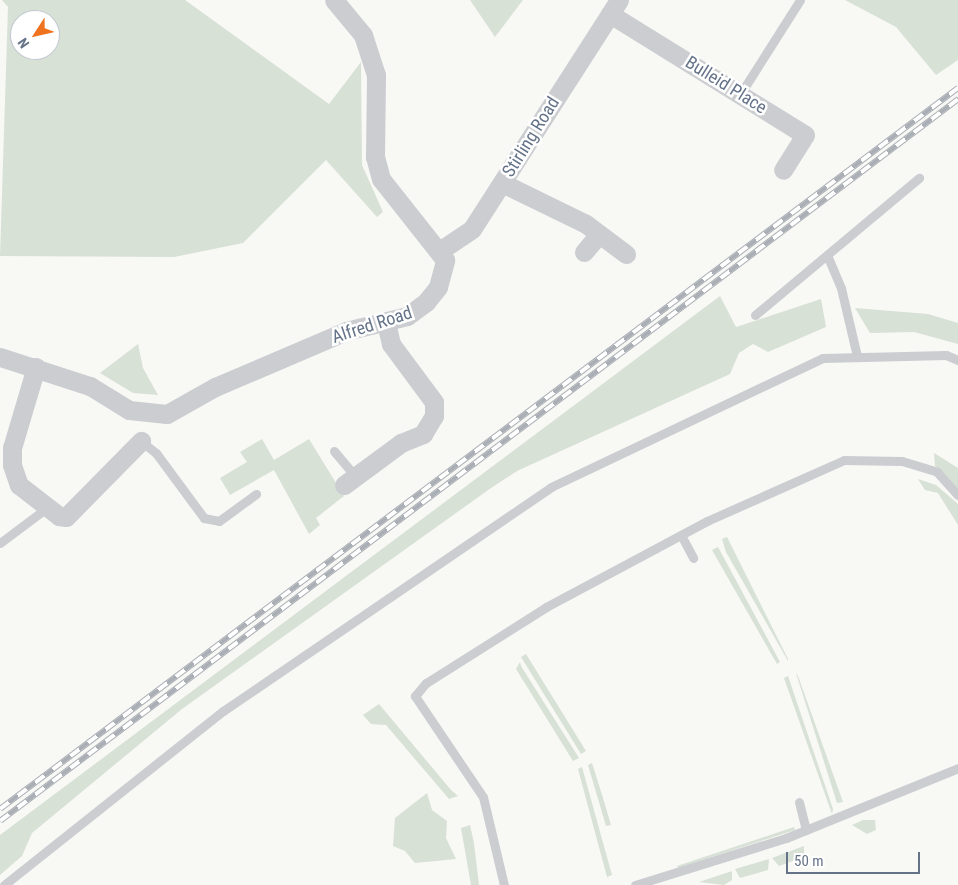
<!DOCTYPE html>
<html>
<head>
<meta charset="utf-8">
<style>
	body { margin:0 }
	#map { position:relative; width:958px; height:885px; overflow:hidden; background:#f8f8f5; font-family:"Roboto Condensed",sans-serif }
	div>[style] { position:absolute }
	[style*='--x'] { left:calc(var(--x)*1px); top:calc(var(--y)*1px); width:calc(var(--w)*1px); rotate:calc(var(--a)*1deg) }
	.green>* { inset:0; background:#d8e1d6 }
	.lane>* { height:9px; margin:-4.5px; padding:0 4.5px; transform-origin:4.5px; border-radius:4.5px; background:#cbcdd1 }
	.street>* { height:19px; margin:-9.5px; padding:0 9.5px; transform-origin:9.5px; border-radius:9.5px; background:#cbcdd1 }
	.rail>* { height:5.5px; margin-top:-2.75px; transform-origin:0; background:repeating-linear-gradient(90deg,#fff 0 11px,#aaaeb5 0 22px); box-sizing:border-box; border-block:1px solid #aaaeb5 }
	span { translate:-50% -50%; white-space:nowrap; text-align:center; line-height:1.15; -webkit-text-stroke:5px #fff; paint-order:stroke }
	.street-label { font-size:18px; color:#657389 }
	.north { position:absolute; left:10px; top:10px; width:50px; height:50px; box-sizing:border-box; background:#fff; border:1px solid #c1c7d0; border-radius:50%; rotate:235deg; font-size:14px; font-weight:700; line-height:20px; text-align:center; color:#657389 }
	.north::after { content:''; display:block; margin:auto; width:18px; height:22px; background:#ef721f; clip-path:polygon(50% 0,100% 100%,50% 72%,0 100%) }
	.scale { position:absolute; left:786px; top:852px; width:134px; height:22px; box-sizing:border-box; border:2px solid #657389; border-top:0; padding-left:6px; font-size:15px; line-height:18px; white-space:nowrap; color:#657389; -webkit-text-stroke:4px #fff; paint-order:stroke }
</style>
</head>
<body>
<div id="map">
	<div class="green">
		<i style="clip-path:polygon(evenodd,2px 0,185px 0,329px 104px,361px 62px,362px 165px,383px 212px,377px 217px,326px 160px,243px 243px,174px 257px,0 256px,8px 7px,2px 0,20px 20px,50px 20px,50px 50px,20px 50px,20px 20px)"></i>
		<i style="clip-path:polygon(470px 0,523px 0,495px 37px)"></i>
		<i style="clip-path:polygon(845px 0,958px 0,958px 60px,936px 75px,896px 27px)"></i>
		<i style="clip-path:polygon(720px 296px,736px 327px,821px 299px,826px 327px,768px 352px,753px 344px,739px 353px,730px 374px,517px 471px,491px 488px,182px 709px,32px 833px,22px 856px,0 875px,0 835px)"></i>
		<i style="clip-path:polygon(855px 308px,928px 314px,958px 323px,958px 344px,914px 332px,870px 333px)"></i>
		<i style="clip-path:polygon(138px 344px,143px 368px,158px 395px,133px 393px,100px 373px)"></i>
		<i style="clip-path:polygon(262px 439px,274px 460px,309px 439px,344px 496px,316px 518px,320px 525px,309px 534px,274px 470px,230px 495px,220px 478px,247px 462px,240px 452px)"></i>
		<i style="clip-path:polygon(934px 453px,958px 468px,958px 489px,935px 466px)"></i>
		<i style="clip-path:polygon(918px 479px,936px 485px,958px 504px,958px 525px,938px 493px,925px 490px)"></i>
		<i style="clip-path:polygon(727px 537px,788px 659px,788px 661px,726px 552px,722px 539px)"></i>
		<i style="clip-path:polygon(718px 547px,780px 662px,777px 664px,712px 550px)"></i>
		<i style="clip-path:polygon(526px 654px,586px 751px,581px 754px,521px 657px)"></i>
		<i style="clip-path:polygon(520px 662px,521px 666px,579px 758px,573px 761px,516px 669px)"></i>
		<i style="clip-path:polygon(796px 673px,798px 676px,843px 802px,837px 803px)"></i>
		<i style="clip-path:polygon(788px 676px,833px 809px,832px 814px,784px 678px)"></i>
		<i style="clip-path:polygon(379px 704px,451px 790px,458px 796px,449px 799px,386px 725px,371px 724px,363px 715px)"></i>
		<i style="clip-path:polygon(592px 763px,603px 798px,611px 825px,606px 826px,588px 765px)"></i>
		<i style="clip-path:polygon(582px 767px,612px 875px,607px 877px,578px 769px)"></i>
		<i style="clip-path:polygon(427px 793px,432px 810px,447px 821px,446px 838px,456px 859px,415px 863px,405px 851px,393px 846px,395px 818px)"></i>
		<i style="clip-path:polygon(863px 820px,875px 820px,876px 830px,867px 834px,852px 825px)"></i>
		<i style="clip-path:polygon(470px 825px,474px 843px,479px 885px,471px 885px,461px 828px)"></i>
		<i style="clip-path:polygon(794px 827px,795px 830px,678px 868px,677px 866px)"></i>
		<i style="clip-path:polygon(804px 846px,804px 857px,779px 866px,772px 858px)"></i>
		<i style="clip-path:polygon(769px 859px,768px 870px,740px 878px,735px 869px)"></i>
		<i style="clip-path:polygon(732px 871px,732px 880px,724px 885px,699px 882px)"></i>
	</div>
	<div class="lane">
		<i style="--x:741;--y:93;--w:110;--a:-57.6"></i>
		<i style="--x:827;--y:255;--w:36;--a:67"></i>
		<i style="--x:841;--y:288;--w:70;--a:76.8"></i>
		<i style="--x:755;--y:315;--w:214;--a:-39.9"></i>
		<i style="--x:141;--y:441;--w:19;--a:39"></i>
		<i style="--x:156;--y:453;--w:81;--a:53.6"></i>
		<i style="--x:204;--y:518;--w:15;--a:11"></i>
		<i style="--x:219;--y:521;--w:46;--a:-36.1"></i>
		<i style="--x:334;--y:451;--w:31;--a:50"></i>
		<i style="--x:681;--y:535;--w:26;--a:62"></i>
		<i style="--x:0;--y:543;--w:60;--a:-36.9"></i>
		<i style="--x:799;--y:802;--w:29;--a:76"></i>
		<i style="--x:4;--y:885;--w:280;--a:-38.5"></i>
		<i style="--x:223;--y:711;--w:397;--a:-34.3"></i>
		<i style="--x:551;--y:487;--w:301;--a:-25.4"></i>
		<i style="--x:823;--y:358;--w:123;--a:-1.4"></i>
		<i style="--x:946;--y:355;--w:13;--a:23"></i>
		<i style="--x:504;--y:885;--w:90;--a:-103.4"></i>
		<i style="--x:483;--y:797;--w:122;--a:-124"></i>
		<i style="--x:415;--y:696;--w:17;--a:-50"></i>
		<i style="--x:426;--y:683;--w:142;--a:-32.3"></i>
		<i style="--x:546;--y:607;--w:183;--a:-28.1"></i>
		<i style="--x:707;--y:521;--w:150;--a:-24"></i>
		<i style="--x:844;--y:460;--w:58;--a:1"></i>
		<i style="--x:902;--y:461;--w:37;--a:17"></i>
		<i style="--x:937;--y:472;--w:31;--a:48"></i>
		<i style="--x:635;--y:885;--w:158;--a:-17.3"></i>
		<i style="--x:786;--y:838;--w:186;--a:-22.1"></i>
	</div>
	<div class="street">
		<i style="--x:610;--y:14;--w:229;--a:31.8"></i>
		<i style="--x:805;--y:135;--w:41;--a:122.2"></i>
		<i style="--x:502;--y:183;--w:93;--a:26"></i>
		<i style="--x:586;--y:224;--w:50;--a:36.9"></i>
		<i style="--x:441;--y:250;--w:37;--a:-34"></i>
		<i style="--x:472;--y:229;--w:272;--a:-57.3"></i>
		<i style="--x:584;--y:252;--w:23;--a:-50"></i>
		<i style="--x:0;--y:357;--w:95;--a:17.9"></i>
		<i style="--x:90;--y:386;--w:46;--a:31.6"></i>
		<i style="--x:129;--y:410;--w:38;--a:6"></i>
		<i style="--x:167;--y:414;--w:55;--a:-29.4"></i>
		<i style="--x:215;--y:387;--w:142;--a:-23.1"></i>
		<i style="--x:346;--y:331;--w:63;--a:-13.8"></i>
		<i style="--x:407;--y:316;--w:24;--a:-36"></i>
		<i style="--x:426;--y:302;--w:19;--a:-51"></i>
		<i style="--x:438;--y:287;--w:28;--a:-75"></i>
		<i style="--x:445;--y:260;--w:103;--a:-128.3"></i>
		<i style="--x:381;--y:179;--w:23;--a:-105"></i>
		<i style="--x:375;--y:157;--w:82;--a:-89.3"></i>
		<i style="--x:376;--y:75;--w:42;--a:-108"></i>
		<i style="--x:363;--y:35;--w:45;--a:-129.6"></i>
		<i style="--x:36;--y:367;--w:84;--a:106.5"></i>
		<i style="--x:12;--y:448;--w:17;--a:90"></i>
		<i style="--x:12;--y:465;--w:21;--a:71"></i>
		<i style="--x:19;--y:485;--w:51;--a:37.8"></i>
		<i style="--x:59;--y:516;--w:7;--a:8"></i>
		<i style="--x:66;--y:517;--w:107;--a:-45.4"></i>
		<i style="--x:344;--y:485;--w:71;--a:-36.4"></i>
		<i style="--x:401;--y:443;--w:24;--a:-22"></i>
		<i style="--x:423;--y:434;--w:21;--a:-59"></i>
		<i style="--x:434;--y:416;--w:14;--a:-90"></i>
		<i style="--x:434;--y:402;--w:72;--a:-126.6"></i>
		<i style="--x:391;--y:344;--w:22;--a:-103"></i>
	</div>
	<div class="rail">
		<i style="--x:0;--y:809;--w:1199;--a:-36.97"></i>
		<i style="--x:0;--y:821;--w:1200;--a:-37"></i>
	</div>
	<div class="street-label">
		<span style="left:726px;top:85px;rotate:32deg">Bulleid Place</span>
		<span style="left:531px;top:137px;rotate:-58deg">Stirling Road</span>
		<span style="left:372px;top:325px;rotate:-18deg">Alfred Road</span>
	</div>
	<div class="north">N</div>
	<div class="scale">50 m</div>
</div>
</body>
</html>
